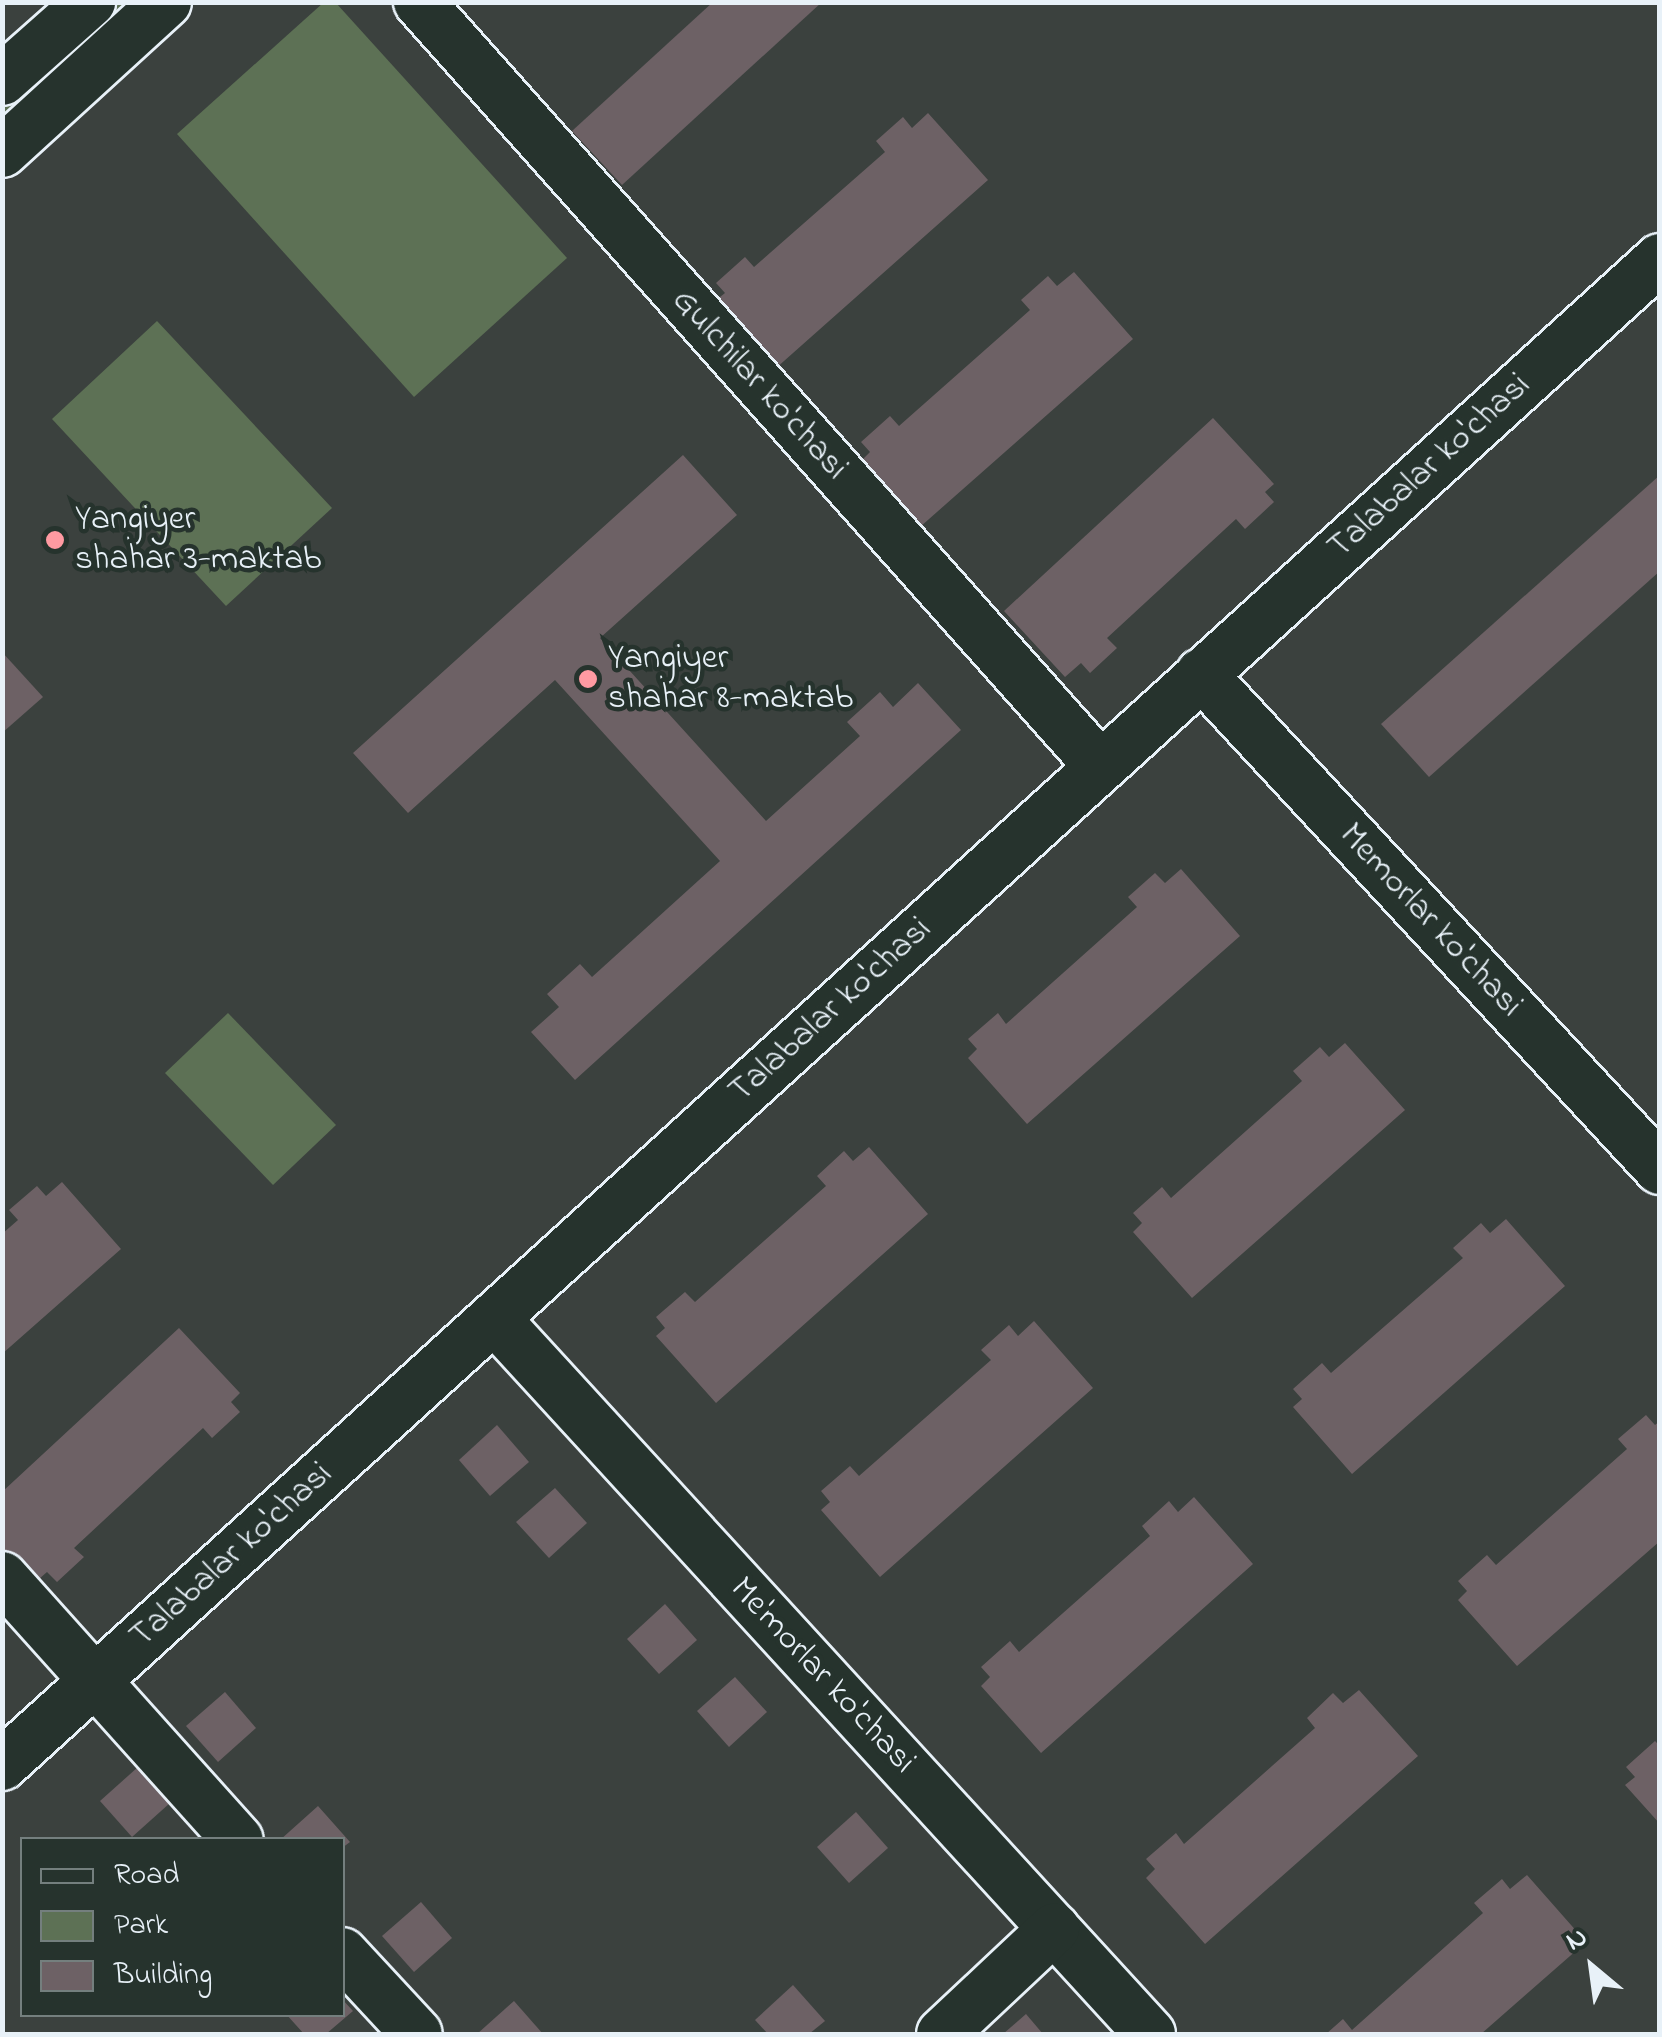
<!DOCTYPE html>
<html>
<head>
<meta charset="utf-8">
<style>
	body { margin:0 }
	#map { position:relative; width:1662px; height:2037px; overflow:hidden; background:#3b413e; font-family:"Indie Flower",sans-serif }
	div>[style] { position:absolute }
	[style*='--x'] { left:calc(var(--x)*1px); top:calc(var(--y)*1px); width:calc(var(--w)*1px); rotate:calc(var(--a)*1deg) }
	.green>* { inset:0; background:#5d7155 }
	.building>* { inset:0; background:#6d6165 }
	.roads { filter:drop-shadow(2px 0 #e8f1f8) drop-shadow(-2px 0 #e8f1f8) drop-shadow(0 2px #e8f1f8) drop-shadow(0 -2px #e8f1f8) }
	.minor>* { height:50px; margin:-25px; padding:0 25px; transform-origin:25px; border-radius:25px; background:#26332d }
	.dots>* { width:28px; height:28px; translate:-50% -50%; box-sizing:border-box; border:5px solid #26332d; border-radius:50% }
	span { translate:-50% -50%; white-space:nowrap; text-align:center; line-height:1.15; -webkit-text-stroke:9px #26332d; paint-order:stroke }
	.street-label { font-size:35px; color:#e8f1f8 }
	.poi-label { font-size:35px; color:#e8f1f8 }
	.left { translate:0 -50%; text-align:left }
	.frame { position:absolute; inset:0; border:5px solid #e8f1f8; pointer-events:none }
	.legend { position:absolute; left:20px; top:1837px; width:325px; height:180px; box-sizing:border-box; background:#26332d; border:2px solid #747f7e; margin:0; padding:12px 18px; list-style:none; font-size:30px; color:#e8f1f8 }
	.legend li { display:flex; align-items:center; gap:20px; height:50px }
	.legend b { width:50px; border:2px solid #747f7e }
	.north { position:absolute; left:1542px; top:1917px; width:100px; height:100px; -webkit-text-stroke:8px #26332d; paint-order:stroke; rotate:331deg; font-size:28px; font-weight:700; line-height:40px; text-align:center; color:#e8f1f8 }
	.north::after { content:''; display:block; margin:auto; width:35px; height:45px; background:#e8f1f8; clip-path:polygon(50% 0,100% 100%,50% 72%,0 100%) }
</style>
</head>
<body>
<div id="map">
	<div class="green">
		<i style="clip-path:polygon(115px 3px,143px 3px,3px 129px,2px 104px)"></i>
		<i style="clip-path:polygon(323px 3px,336px 3px,567px 258px,414px 397px,177px 134px)"></i>
		<i style="clip-path:polygon(157px 321px,332px 508px,226px 606px,52px 419px)"></i>
		<i style="clip-path:polygon(228px 1013px,336px 1125px,273px 1185px,165px 1073px)"></i>
	</div>
	<div class="building">
		<i style="clip-path:polygon(713px 2px,822px 2px,622px 185px,572px 131px)"></i>
		<i style="clip-path:polygon(928px 113px,988px 180px,775px 369px,715px 301px,725px 293px,716px 283px,745px 257px,754px 267px,885px 152px,876px 141px,903px 117px,912px 128px)"></i>
		<i style="clip-path:polygon(1074px 272px,1133px 339px,920px 527px,861px 461px,870px 452px,861px 442px,890px 416px,899px 426px,1030px 310px,1021px 300px,1048px 276px,1057px 286px)"></i>
		<i style="clip-path:polygon(1213px 418px,1274px 484px,1265px 492px,1274px 502px,1245px 529px,1236px 519px,1107px 638px,1117px 648px,1090px 673px,1081px 663px,1065px 677px,1004px 611px)"></i>
		<i style="clip-path:polygon(683px 455px,737px 515px,600px 638px,766px 821px,860px 736px,847px 722px,880px 692px,893px 707px,918px 683px,961px 730px,575px 1080px,531px 1032px,559px 1007px,547px 994px,580px 964px,592px 977px,720px 861px,555px 680px,408px 813px,353px 753px)"></i>
		<i style="clip-path:polygon(1660px 475px,1660px 571px,1429px 777px,1381px 724px)"></i>
		<i style="clip-path:polygon(2px 652px,43px 697px,2px 733px)"></i>
		<i style="clip-path:polygon(1181px 869px,1240px 936px,1027px 1124px,968px 1058px,977px 1049px,968px 1039px,998px 1013px,1006px 1024px,1137px 907px,1128px 897px,1155px 873px,1165px 883px)"></i>
		<i style="clip-path:polygon(1345px 1043px,1405px 1110px,1192px 1298px,1133px 1232px,1142px 1223px,1133px 1213px,1162px 1187px,1171px 1198px,1302px 1081px,1293px 1071px,1320px 1047px,1329px 1057px)"></i>
		<i style="clip-path:polygon(869px 1147px,928px 1214px,716px 1403px,656px 1336px,665px 1328px,656px 1317px,685px 1292px,695px 1302px,826px 1186px,817px 1176px,844px 1151px,853px 1161px)"></i>
		<i style="clip-path:polygon(62px 1182px,121px 1249px,2px 1354px,2px 1234px,18px 1220px,9px 1210px,37px 1186px,46px 1196px)"></i>
		<i style="clip-path:polygon(1506px 1219px,1565px 1286px,1352px 1474px,1293px 1407px,1302px 1399px,1293px 1389px,1322px 1363px,1331px 1373px,1463px 1258px,1453px 1248px,1481px 1223px,1490px 1233px)"></i>
		<i style="clip-path:polygon(1034px 1321px,1093px 1388px,880px 1577px,821px 1510px,830px 1502px,821px 1491px,850px 1466px,859px 1476px,991px 1360px,981px 1350px,1009px 1325px,1018px 1336px)"></i>
		<i style="clip-path:polygon(179px 1328px,240px 1393px,231px 1402px,240px 1412px,212px 1438px,203px 1428px,74px 1548px,84px 1557px,57px 1582px,47px 1572px,31px 1586px,2px 1555px,2px 1492px)"></i>
		<i style="clip-path:polygon(1646px 1415px,1655px 1425px,1660px 1421px,1660px 1541px,1517px 1666px,1458px 1600px,1467px 1591px,1458px 1581px,1487px 1555px,1496px 1565px,1627px 1449px,1618px 1439px)"></i>
		<i style="clip-path:polygon(497px 1425px,529px 1462px,490px 1496px,459px 1460px)"></i>
		<i style="clip-path:polygon(555px 1488px,587px 1523px,549px 1558px,516px 1522px)"></i>
		<i style="clip-path:polygon(1194px 1497px,1253px 1564px,1041px 1753px,981px 1686px,990px 1677px,981px 1667px,1010px 1641px,1019px 1652px,1150px 1536px,1142px 1526px,1169px 1501px,1178px 1512px)"></i>
		<i style="clip-path:polygon(665px 1604px,697px 1640px,659px 1674px,627px 1639px)"></i>
		<i style="clip-path:polygon(735px 1677px,767px 1712px,729px 1747px,697px 1711px)"></i>
		<i style="clip-path:polygon(1359px 1690px,1418px 1756px,1205px 1944px,1146px 1878px,1155px 1869px,1146px 1859px,1176px 1833px,1184px 1844px,1315px 1728px,1307px 1718px,1333px 1693px,1343px 1703px)"></i>
		<i style="clip-path:polygon(225px 1692px,256px 1728px,218px 1762px,186px 1726px)"></i>
		<i style="clip-path:polygon(1655px 1741px,1660px 1746px,1660px 1824px,1625px 1785px,1635px 1777px,1626px 1767px)"></i>
		<i style="clip-path:polygon(138px 1767px,170px 1803px,132px 1837px,100px 1801px)"></i>
		<i style="clip-path:polygon(318px 1806px,350px 1842px,342px 1848px,342px 1840px,280px 1840px)"></i>
		<i style="clip-path:polygon(856px 1812px,888px 1848px,849px 1883px,817px 1847px)"></i>
		<i style="clip-path:polygon(1527px 1875px,1586px 1942px,1481px 2034px,1326px 2034px,1343px 2019px,1352px 2030px,1483px 1913px,1474px 1903px,1502px 1879px,1510px 1889px)"></i>
		<i style="clip-path:polygon(421px 1902px,452px 1938px,414px 1972px,382px 1936px)"></i>
		<i style="clip-path:polygon(793px 1985px,825px 2021px,809px 2034px,768px 2034px,755px 2020px)"></i>
		<i style="clip-path:polygon(342px 1999px,353px 2011px,326px 2034px,304px 2034px,286px 2014px,342px 2014px)"></i>
		<i style="clip-path:polygon(514px 2001px,543px 2034px,477px 2034px)"></i>
		<i style="clip-path:polygon(1026px 2014px,1043px 2034px,1003px 2034px)"></i>
	</div>
	<div class="roads">
		<div class="minor">
			<i style="--x:419;--y:2;--w:1023;--a:48.29"></i>
			<i style="--x:2;--y:80;--w:118;--a:-41.6"></i>
			<i style="--x:2;--y:152;--w:222;--a:-42.4"></i>
			<i style="--x:1201;--y:674;--w:675;--a:47.16"></i>
			<i style="--x:494;--y:1318;--w:971;--a:47.5"></i>
			<i style="--x:2;--y:1577;--w:353;--a:48.1"></i>
			<i style="--x:2;--y:1765;--w:2240;--a:-42.25"></i>
			<i style="--x:342;--y:1953;--w:110;--a:47.2"></i>
			<i style="--x:942;--y:2034;--w:154;--a:-43.2"></i>
		</div>
	</div>
	<div class="dots">
		<i style="left:55px;top:540px;background:#ff9aa2"></i>
		<i style="left:588px;top:679px;background:#ff9aa2"></i>
	</div>
	<div class="street-label">
		<span style="left:759px;top:385px;rotate:48deg">Gulchilar ko'chasi</span>
		<span style="left:1430px;top:467px;rotate:-42deg">Talabalar ko'chasi</span>
		<span style="left:1430px;top:921px;rotate:47deg">Memorlar ko'chasi</span>
		<span style="left:831px;top:1011px;rotate:-42deg">Talabalar ko'chasi</span>
		<span style="left:232px;top:1556px;rotate:-42deg">Talabalar ko'chasi</span>
		<span style="left:822px;top:1676px;rotate:47deg">Me'morlar ko'chasi</span>
	</div>
	<div class="poi-label">
		<span class="left" style="left:75px;top:540px">Yangiyer<br>shahar 3-maktab</span>
		<span class="left" style="left:608px;top:679px">Yangiyer<br>shahar 8-maktab</span>
	</div>
	<div class="frame"></div>
	<ul class="legend">
	<li><b style="height:12px;background:#26332d"></b>Road</li>
	<li><b style="height:28px;background:#5d7155"></b>Park</li>
	<li><b style="height:28px;background:#6d6165"></b>Building</li>
	</ul>
	<div class="north">N</div>
</div>
</body>
</html>
